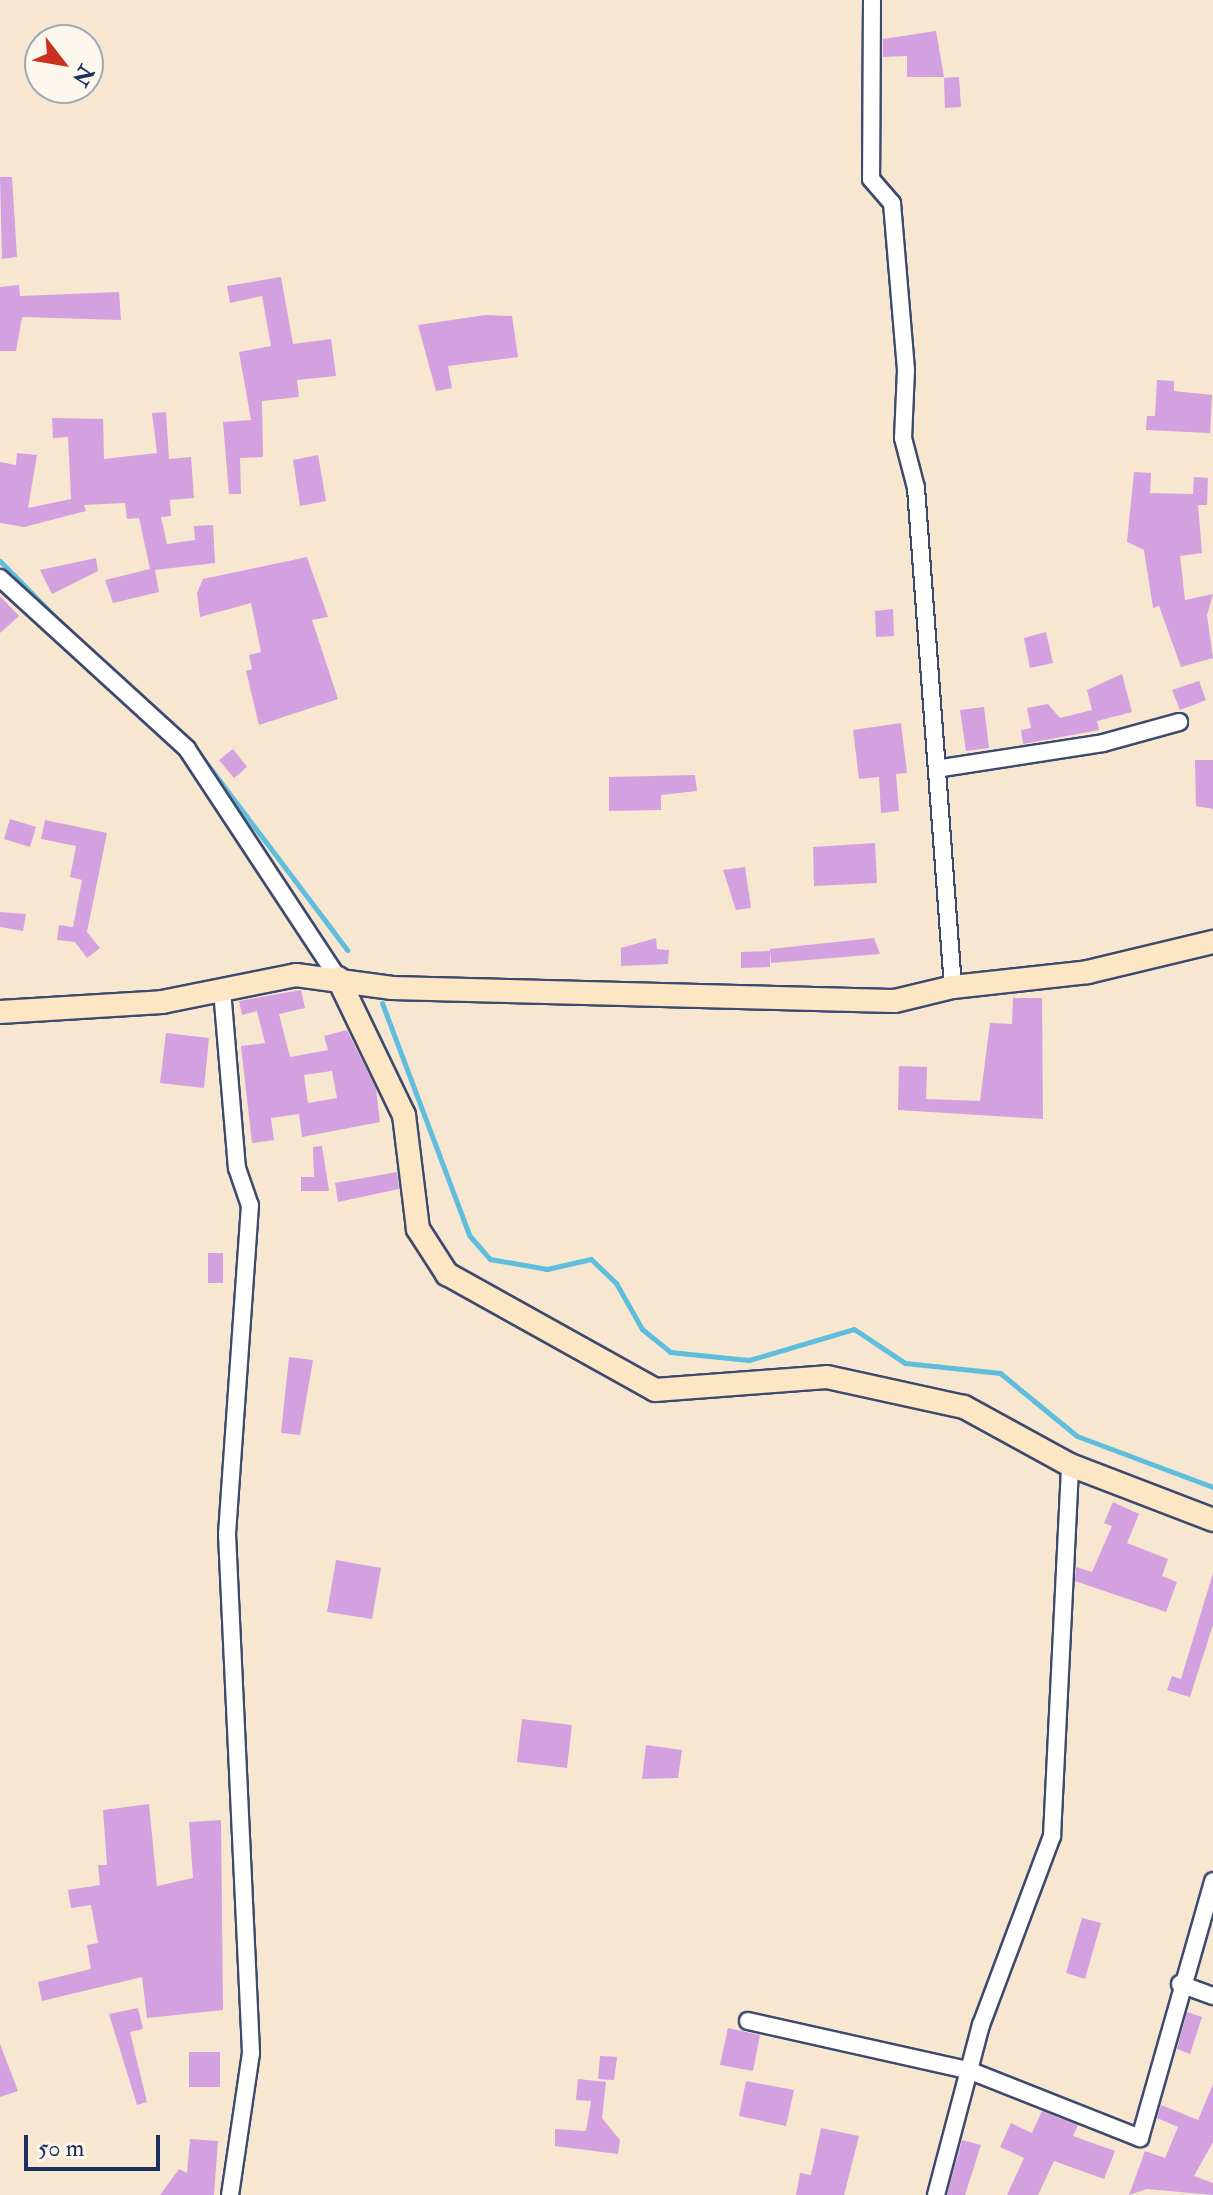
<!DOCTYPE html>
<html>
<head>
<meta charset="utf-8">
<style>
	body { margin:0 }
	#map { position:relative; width:1213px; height:2195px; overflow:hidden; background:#f7e6d0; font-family:"IM FELL Double Pica",serif }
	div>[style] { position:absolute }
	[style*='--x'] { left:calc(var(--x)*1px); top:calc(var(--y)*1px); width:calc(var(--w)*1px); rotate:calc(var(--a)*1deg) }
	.stream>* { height:5px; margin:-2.5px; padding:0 2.5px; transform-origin:2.5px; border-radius:2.5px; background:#5fbedd }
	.building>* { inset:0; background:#d3a1e0 }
	.roads { filter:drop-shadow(2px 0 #3c4a6f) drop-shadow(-2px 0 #3c4a6f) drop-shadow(0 2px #3c4a6f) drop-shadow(0 -2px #3c4a6f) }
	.street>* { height:16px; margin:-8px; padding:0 8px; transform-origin:8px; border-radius:8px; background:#fff }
	.secondary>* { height:22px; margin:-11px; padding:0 11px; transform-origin:11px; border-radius:11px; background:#fce6c4 }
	span { translate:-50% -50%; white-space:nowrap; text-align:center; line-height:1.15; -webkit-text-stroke:6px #fbf7ec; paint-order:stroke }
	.north { position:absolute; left:24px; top:24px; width:80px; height:80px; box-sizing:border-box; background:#fbf7ec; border:2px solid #a1a7b3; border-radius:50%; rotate:121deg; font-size:22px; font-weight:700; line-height:32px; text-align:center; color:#1b2f5e }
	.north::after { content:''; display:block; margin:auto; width:28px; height:36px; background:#c8321e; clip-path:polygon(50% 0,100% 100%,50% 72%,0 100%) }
	.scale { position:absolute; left:24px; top:2135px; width:136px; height:36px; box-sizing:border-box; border:4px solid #1b2f5e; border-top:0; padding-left:10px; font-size:24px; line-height:28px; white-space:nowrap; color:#1b2f5e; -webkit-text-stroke:6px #fbf7ec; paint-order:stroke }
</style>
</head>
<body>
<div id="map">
	<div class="stream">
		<i style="--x:0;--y:561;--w:87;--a:45.5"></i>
		<i style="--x:201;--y:756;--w:243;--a:53"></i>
		<i style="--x:382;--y:1003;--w:248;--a:69.4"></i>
		<i style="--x:469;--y:1235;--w:32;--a:49"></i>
		<i style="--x:490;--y:1259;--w:58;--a:10"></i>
		<i style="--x:547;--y:1269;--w:45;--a:-12.8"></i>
		<i style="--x:591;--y:1259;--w:35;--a:44"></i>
		<i style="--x:616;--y:1283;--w:53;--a:60.5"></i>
		<i style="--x:642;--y:1329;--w:36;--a:39"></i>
		<i style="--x:670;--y:1352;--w:79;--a:5.8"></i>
		<i style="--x:749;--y:1360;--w:109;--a:-16.4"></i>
		<i style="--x:854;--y:1329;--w:61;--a:33.7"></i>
		<i style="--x:905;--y:1363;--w:96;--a:6"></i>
		<i style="--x:1000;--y:1373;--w:99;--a:39.3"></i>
		<i style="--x:1077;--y:1436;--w:145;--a:20.6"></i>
	</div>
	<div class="building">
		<i style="clip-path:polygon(936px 31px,944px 77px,907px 77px,907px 56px,883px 57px,883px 39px)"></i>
		<i style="clip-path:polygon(959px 77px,961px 107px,945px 108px,944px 78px)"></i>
		<i style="clip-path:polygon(0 177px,12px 177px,17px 257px,2px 259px)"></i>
		<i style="clip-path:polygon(281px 277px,293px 344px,331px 339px,336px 376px,297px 380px,299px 397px,262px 401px,263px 457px,240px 458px,241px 494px,229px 494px,223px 422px,251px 420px,239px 352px,271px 346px,262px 296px,230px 303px,227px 286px)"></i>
		<i style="clip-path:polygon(19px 285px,20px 296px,119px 292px,121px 320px,22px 317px,16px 351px,0 351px,0 287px)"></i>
		<i style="clip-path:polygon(485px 315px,512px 316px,518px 357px,448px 366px,452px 388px,436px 391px,418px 325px)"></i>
		<i style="clip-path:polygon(1157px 380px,1174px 381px,1174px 391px,1212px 395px,1210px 433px,1146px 430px,1147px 416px,1155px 416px)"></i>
		<i style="clip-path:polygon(166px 412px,169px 459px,191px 457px,194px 498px,170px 500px,171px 516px,161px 517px,167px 544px,195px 540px,194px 526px,213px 525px,215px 563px,155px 570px,159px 592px,113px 603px,105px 580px,150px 569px,139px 518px,127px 519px,125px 503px,84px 505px,86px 511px,24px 527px,0 523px,0 462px,16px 465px,17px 453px,37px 455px,28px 508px,71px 499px,68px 437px,53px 438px,52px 418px,103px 419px,104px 459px,157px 453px,152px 413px)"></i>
		<i style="clip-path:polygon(318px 455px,326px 501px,300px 506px,293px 460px)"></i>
		<i style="clip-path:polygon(1134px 472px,1151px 473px,1150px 493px,1193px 494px,1194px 477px,1208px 478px,1207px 505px,1198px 505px,1202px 553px,1180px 556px,1185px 600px,1213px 594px,1207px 615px,1213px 658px,1181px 667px,1159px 606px,1153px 608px,1144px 550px,1127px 542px)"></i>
		<i style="clip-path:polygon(307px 557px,328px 617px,312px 620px,338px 699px,259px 725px,246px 671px,252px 669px,249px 655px,261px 652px,251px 603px,200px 617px,197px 593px,203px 579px)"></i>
		<i style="clip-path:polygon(96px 558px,98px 571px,52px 594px,40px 570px)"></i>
		<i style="clip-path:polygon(0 596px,19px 616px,0 633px)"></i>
		<i style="clip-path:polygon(893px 609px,894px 636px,876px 637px,875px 611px)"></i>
		<i style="clip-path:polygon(1046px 632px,1053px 663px,1030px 668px,1024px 638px)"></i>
		<i style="clip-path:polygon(1122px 674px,1132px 712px,1097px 721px,1099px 730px,1023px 744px,1021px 730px,1031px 728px,1027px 708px,1048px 704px,1060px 718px,1092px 710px,1087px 690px)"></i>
		<i style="clip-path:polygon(1199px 681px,1206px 700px,1180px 710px,1172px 690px)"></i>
		<i style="clip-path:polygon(984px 707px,989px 748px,966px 751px,960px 710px)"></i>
		<i style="clip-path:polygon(901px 723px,907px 773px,896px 774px,899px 811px,881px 813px,879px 777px,859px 779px,853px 730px)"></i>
		<i style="clip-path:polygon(233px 749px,247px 767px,234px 778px,219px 760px)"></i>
		<i style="clip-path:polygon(1195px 760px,1213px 760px,1213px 809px,1196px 806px)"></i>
		<i style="clip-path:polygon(695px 775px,697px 791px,661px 795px,661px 810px,609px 811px,609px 777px)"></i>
		<i style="clip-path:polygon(10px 819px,36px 827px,30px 847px,4px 839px)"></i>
		<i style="clip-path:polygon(45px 820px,107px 833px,87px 932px,100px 948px,87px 958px,75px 942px,57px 940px,59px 925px,73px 927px,82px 880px,70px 877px,76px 846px,41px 839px)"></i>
		<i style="clip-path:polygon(875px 843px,877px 883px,814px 886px,813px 847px)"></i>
		<i style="clip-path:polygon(745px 867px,751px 908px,736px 910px,723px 870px)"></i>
		<i style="clip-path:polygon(0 912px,26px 914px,23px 931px,0 927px)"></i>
		<i style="clip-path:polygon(656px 938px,657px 949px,669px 950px,668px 964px,621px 966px,621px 948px)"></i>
		<i style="clip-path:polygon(874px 938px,880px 954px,771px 963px,770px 949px)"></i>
		<i style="clip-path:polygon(770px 951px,770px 967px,741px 968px,741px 952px)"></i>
		<i style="clip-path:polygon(evenodd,301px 990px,305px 1008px,279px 1014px,290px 1057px,328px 1050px,324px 1036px,347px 1030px,376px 1089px,380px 1122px,302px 1137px,299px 1114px,271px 1118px,274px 1140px,252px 1143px,241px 1046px,265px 1043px,257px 1011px,242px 1015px,239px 1001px,301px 990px,332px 1071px,337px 1098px,308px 1103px,304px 1075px,332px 1071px)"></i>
		<i style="clip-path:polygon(1013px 998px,1042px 998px,1043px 1119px,898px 1110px,899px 1066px,927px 1067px,926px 1099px,980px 1101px,990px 1023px,1012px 1024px)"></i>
		<i style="clip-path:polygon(166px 1033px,209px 1038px,204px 1088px,160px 1083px)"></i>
		<i style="clip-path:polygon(322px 1146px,329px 1191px,301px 1191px,301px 1177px,314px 1177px,313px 1147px)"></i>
		<i style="clip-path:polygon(397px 1172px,399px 1189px,338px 1202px,335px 1183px)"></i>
		<i style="clip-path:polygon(208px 1253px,223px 1253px,223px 1283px,208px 1283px)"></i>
		<i style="clip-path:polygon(289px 1357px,313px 1360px,300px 1435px,281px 1433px)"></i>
		<i style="clip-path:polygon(1113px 1502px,1139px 1514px,1127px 1543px,1168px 1559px,1162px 1576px,1177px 1582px,1166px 1612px,1075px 1581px,1076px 1567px,1092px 1572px,1112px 1526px,1104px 1523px)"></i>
		<i style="clip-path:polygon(336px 1560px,381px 1568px,372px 1619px,327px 1612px)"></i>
		<i style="clip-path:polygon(1213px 1573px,1213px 1625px,1190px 1697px,1167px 1690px,1172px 1676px,1181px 1679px)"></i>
		<i style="clip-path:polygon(522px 1719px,572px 1725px,567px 1768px,517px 1762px)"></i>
		<i style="clip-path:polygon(646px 1745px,682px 1750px,678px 1778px,642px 1779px)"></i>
		<i style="clip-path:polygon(149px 1804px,157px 1886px,193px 1878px,189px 1822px,221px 1820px,223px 2010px,147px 2018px,142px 1977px,42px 2001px,38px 1982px,91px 1969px,87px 1945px,98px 1943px,91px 1905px,71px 1908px,68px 1890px,100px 1885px,98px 1865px,107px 1865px,103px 1810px)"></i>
		<i style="clip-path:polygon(1082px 1918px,1101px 1923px,1085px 1979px,1066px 1973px)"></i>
		<i style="clip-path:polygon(138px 2008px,143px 2029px,130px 2032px,147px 2102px,137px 2105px,109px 2014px)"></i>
		<i style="clip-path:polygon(1187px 2012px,1202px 2017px,1190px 2054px,1177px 2049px)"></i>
		<i style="clip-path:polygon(728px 2028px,760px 2035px,753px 2071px,720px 2065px)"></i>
		<i style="clip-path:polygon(0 2044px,18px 2091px,0 2097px)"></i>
		<i style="clip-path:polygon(189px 2052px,220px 2052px,220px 2087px,189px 2087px)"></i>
		<i style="clip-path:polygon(600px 2056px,617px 2057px,614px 2080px,598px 2079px)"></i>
		<i style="clip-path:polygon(578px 2079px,606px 2082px,602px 2118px,620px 2140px,618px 2154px,555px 2146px,555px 2129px,586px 2131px,591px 2101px,576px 2100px)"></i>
		<i style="clip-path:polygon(746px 2081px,794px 2090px,786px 2126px,739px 2116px)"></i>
		<i style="clip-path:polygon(1213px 2084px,1213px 2142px,1194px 2176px,1213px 2183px,1213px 2195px,1147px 2189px,1129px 2195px,1145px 2151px,1165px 2158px,1178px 2127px,1157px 2118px,1161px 2105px,1198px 2120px)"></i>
		<i style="clip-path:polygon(1042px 2111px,1078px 2125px,1073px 2136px,1115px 2151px,1104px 2179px,1054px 2161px,1038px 2195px,1007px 2195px,1024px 2158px,1000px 2147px,1011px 2123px,1032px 2133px)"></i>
		<i style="clip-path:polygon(821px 2128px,859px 2136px,844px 2195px,796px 2195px,800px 2173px,811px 2175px)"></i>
		<i style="clip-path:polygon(190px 2139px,218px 2141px,214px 2195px,160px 2195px,179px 2169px,187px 2173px)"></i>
		<i style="clip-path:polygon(962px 2140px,981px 2145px,965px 2195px,947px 2195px)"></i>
	</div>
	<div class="roads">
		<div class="street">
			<i style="--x:872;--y:0;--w:179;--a:90.3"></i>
			<i style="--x:871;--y:179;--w:32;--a:49"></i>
			<i style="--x:892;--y:203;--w:168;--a:85.2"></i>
			<i style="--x:906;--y:370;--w:68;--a:92.5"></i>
			<i style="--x:903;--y:438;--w:52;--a:75.4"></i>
			<i style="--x:916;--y:488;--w:500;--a:85.76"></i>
			<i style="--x:0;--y:578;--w:253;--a:42.4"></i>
			<i style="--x:187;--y:749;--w:274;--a:56.6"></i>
			<i style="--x:942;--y:768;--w:163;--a:-8.8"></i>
			<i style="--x:1103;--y:743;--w:79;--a:-15.4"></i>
			<i style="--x:222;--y:990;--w:179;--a:85.2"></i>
			<i style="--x:237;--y:1168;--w:39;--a:71"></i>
			<i style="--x:250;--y:1205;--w:330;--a:94"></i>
			<i style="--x:227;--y:1534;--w:520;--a:87.35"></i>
			<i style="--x:251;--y:2053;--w:144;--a:98.4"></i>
			<i style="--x:1180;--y:1984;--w:35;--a:20"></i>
			<i style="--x:748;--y:2021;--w:225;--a:12.6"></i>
			<i style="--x:968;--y:2070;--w:185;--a:21.6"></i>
			<i style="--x:1140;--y:2138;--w:267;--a:-74.1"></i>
			<i style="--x:936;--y:2195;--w:176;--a:-75.2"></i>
			<i style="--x:981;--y:2025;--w:202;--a:-69.4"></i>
			<i style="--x:1052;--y:1836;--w:371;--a:-87.2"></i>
		</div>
		<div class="secondary">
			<i style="--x:338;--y:978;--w:152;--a:64.3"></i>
			<i style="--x:404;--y:1115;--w:115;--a:83"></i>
			<i style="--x:418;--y:1229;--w:54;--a:57.2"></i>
			<i style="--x:447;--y:1274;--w:238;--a:29.1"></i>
			<i style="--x:655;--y:1390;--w:172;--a:-4.3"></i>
			<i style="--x:827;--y:1377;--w:140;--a:12.4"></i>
			<i style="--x:964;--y:1407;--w:121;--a:28.7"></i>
			<i style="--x:1070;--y:1465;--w:153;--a:21"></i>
			<i style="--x:0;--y:1012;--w:162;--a:-3.5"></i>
			<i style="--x:162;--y:1002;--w:137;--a:-11.4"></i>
			<i style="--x:296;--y:975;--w:97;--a:7.7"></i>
			<i style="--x:392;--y:988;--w:503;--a:1.48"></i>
			<i style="--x:895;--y:1001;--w:60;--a:-13.6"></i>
			<i style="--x:953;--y:987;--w:136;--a:-6.3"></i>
			<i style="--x:1088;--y:972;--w:129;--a:-13.5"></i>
		</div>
	</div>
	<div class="north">N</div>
	<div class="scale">50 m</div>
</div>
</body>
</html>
